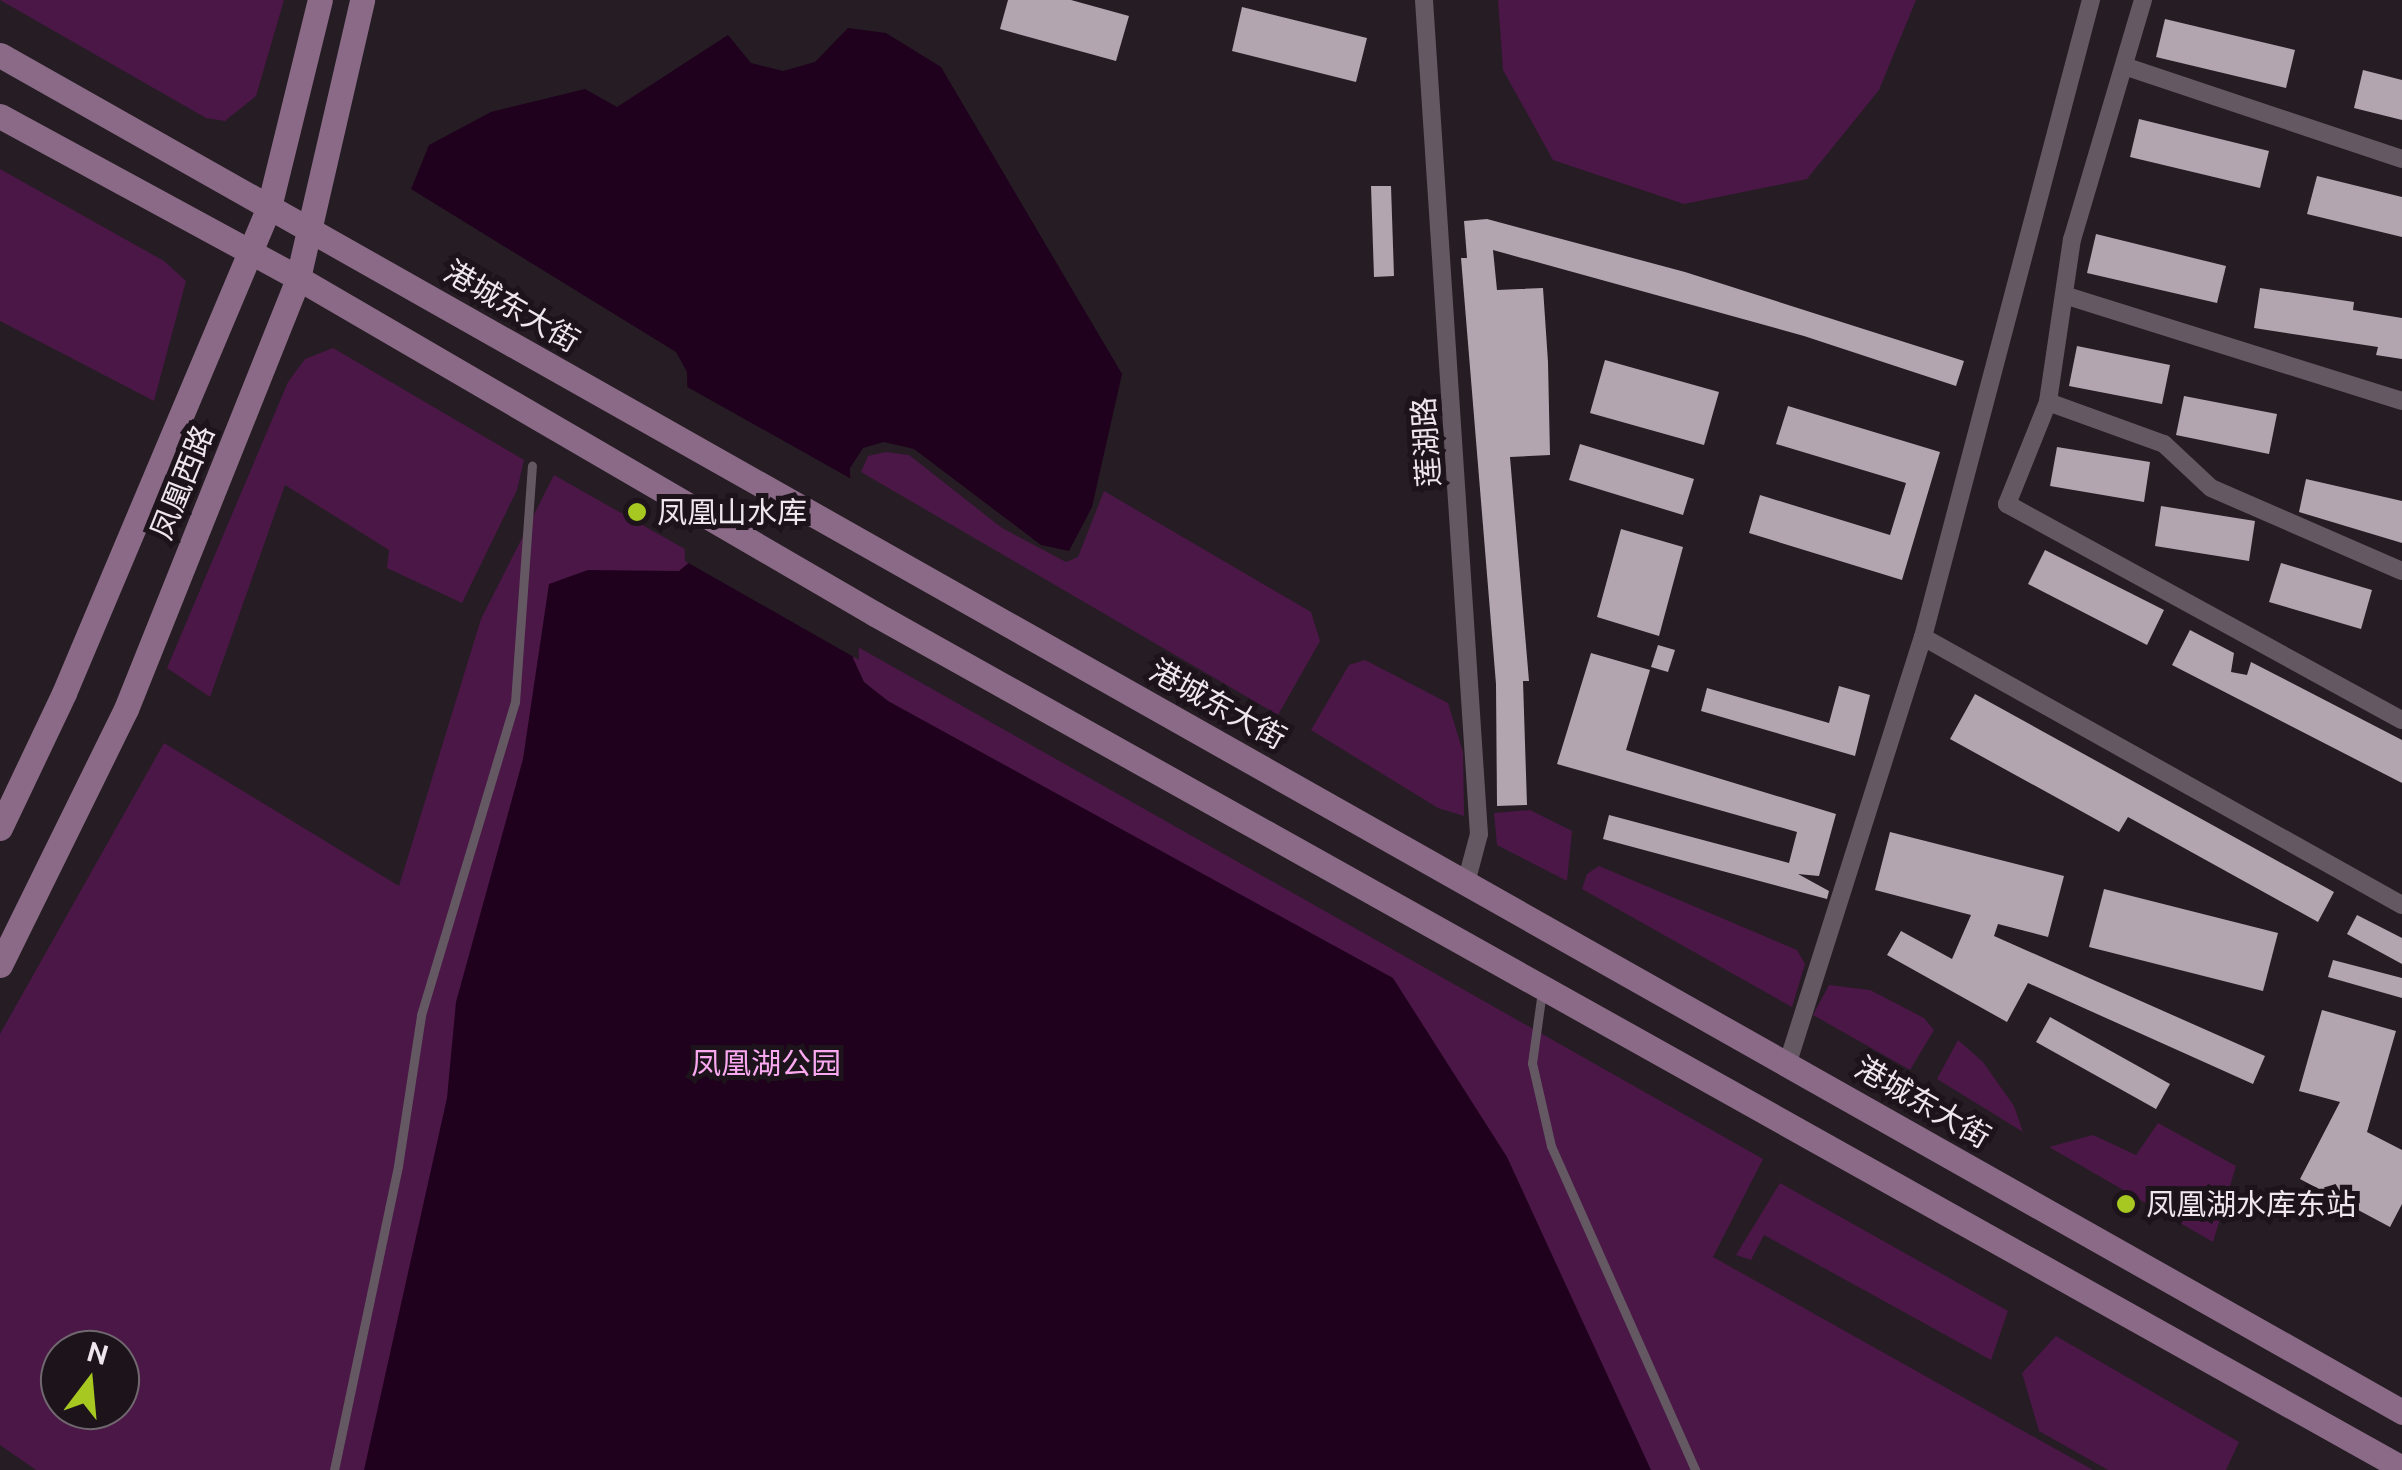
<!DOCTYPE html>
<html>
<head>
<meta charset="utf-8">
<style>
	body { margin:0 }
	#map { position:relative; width:2402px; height:1470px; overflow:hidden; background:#261c24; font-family:Ubuntu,"Noto Sans SC",sans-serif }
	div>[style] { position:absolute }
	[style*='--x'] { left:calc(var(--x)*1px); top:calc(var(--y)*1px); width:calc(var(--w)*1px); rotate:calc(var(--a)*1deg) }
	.green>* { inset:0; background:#4a1746 }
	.water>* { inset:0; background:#1f001d }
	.pier>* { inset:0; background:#261c24 }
	.building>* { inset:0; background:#b3a5b0 }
	.lane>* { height:9px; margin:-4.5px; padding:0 4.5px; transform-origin:4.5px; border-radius:4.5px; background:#645862 }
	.street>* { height:18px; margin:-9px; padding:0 9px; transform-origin:9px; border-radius:9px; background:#645862 }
	.secondary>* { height:25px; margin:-12.5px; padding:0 12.5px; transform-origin:12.5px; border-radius:12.5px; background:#8a6a86 }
	.dots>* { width:28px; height:28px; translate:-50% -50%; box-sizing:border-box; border:5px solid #1c131b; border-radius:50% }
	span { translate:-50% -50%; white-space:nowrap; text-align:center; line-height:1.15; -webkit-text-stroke:10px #1c131b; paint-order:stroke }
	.street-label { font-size:30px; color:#ede6ec }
	.poi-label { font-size:30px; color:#ede6ec }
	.left { translate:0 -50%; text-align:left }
	.park-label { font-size:30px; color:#faa9f0 }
	.north { position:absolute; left:40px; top:1330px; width:100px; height:100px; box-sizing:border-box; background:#1c131b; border:2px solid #70676f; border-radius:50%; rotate:16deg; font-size:28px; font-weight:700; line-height:40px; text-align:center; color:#ede6ec }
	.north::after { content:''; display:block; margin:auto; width:35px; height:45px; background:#a6c820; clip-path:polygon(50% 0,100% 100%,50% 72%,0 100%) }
</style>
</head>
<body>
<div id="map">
	<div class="green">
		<i style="clip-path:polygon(0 0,284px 0,256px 96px,225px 121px,206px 118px)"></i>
		<i style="clip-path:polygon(1498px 0,1916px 0,1879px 90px,1807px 179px,1684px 204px,1553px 160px,1503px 70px)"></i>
		<i style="clip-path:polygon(0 169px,164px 261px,186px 281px,154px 401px,0 321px)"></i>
		<i style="clip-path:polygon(333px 348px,524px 460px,517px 490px,462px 603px,387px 568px,389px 550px,285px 485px,210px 697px,167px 668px,288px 382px,305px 359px)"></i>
		<i style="clip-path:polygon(886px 452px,909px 455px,1002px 528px,1066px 562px,1078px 557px,1104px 491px,1311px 612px,1320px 641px,1278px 715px,861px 472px,868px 456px)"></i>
		<i style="clip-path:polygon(evenodd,554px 475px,1763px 1159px,1713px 1257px,2093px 1470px,36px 1470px,0 1445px,0 1034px,164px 743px,399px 886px,481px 619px,554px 475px,60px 1350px,120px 1350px,120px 1410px,60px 1410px,60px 1350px)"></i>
		<i style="clip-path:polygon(1365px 660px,1448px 703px,1463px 752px,1464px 816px,1438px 808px,1311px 730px,1349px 665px)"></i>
		<i style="clip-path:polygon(1530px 810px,1572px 831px,1567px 881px,1497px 845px,1494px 813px)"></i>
		<i style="clip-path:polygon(1599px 866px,1797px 950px,1805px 964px,1792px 1007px,1582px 889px,1587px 874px)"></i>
		<i style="clip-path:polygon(1829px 985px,1870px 990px,1924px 1018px,1934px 1030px,1910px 1070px,1813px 1015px)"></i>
		<i style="clip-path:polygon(1958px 1040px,1983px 1062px,2014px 1106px,2023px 1132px,1937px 1079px)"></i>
		<i style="clip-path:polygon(2158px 1123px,2236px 1166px,2213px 1242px,2049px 1147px,2093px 1135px,2136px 1155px)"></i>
		<i style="clip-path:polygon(1780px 1183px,2008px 1311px,1991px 1360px,1764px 1235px,1751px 1260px,1736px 1255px)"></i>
		<i style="clip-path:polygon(2056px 1336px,2239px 1442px,2226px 1470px,2108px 1470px,2039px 1431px,2022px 1373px)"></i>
	</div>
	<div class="water">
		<i style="clip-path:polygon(848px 28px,886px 33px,941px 67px,1122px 374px,1092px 507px,1069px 551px,1041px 545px,914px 449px,884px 442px,863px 448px,850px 468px,853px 658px,864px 682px,888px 701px,1393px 978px,1507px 1157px,1651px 1470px,364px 1470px,447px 1098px,456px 1002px,523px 759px,549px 584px,588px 570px,679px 571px,691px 561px,687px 372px,676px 352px,411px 189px,429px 145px,491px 112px,585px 89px,617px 107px,728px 35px,751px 63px,783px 71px,815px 62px)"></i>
	</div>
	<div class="pier">
		<i style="clip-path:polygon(682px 384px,855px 481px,859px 660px,685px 561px)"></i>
	</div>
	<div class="building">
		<i style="clip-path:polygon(1008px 0,1071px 0,1129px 16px,1116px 61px,1000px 29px)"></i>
		<i style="clip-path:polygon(1242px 7px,1367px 38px,1356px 82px,1232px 51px)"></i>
		<i style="clip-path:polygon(2165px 19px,2295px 50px,2286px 88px,2156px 57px)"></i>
		<i style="clip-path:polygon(2363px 70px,2402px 80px,2402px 120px,2354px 108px)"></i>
		<i style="clip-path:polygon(2139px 119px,2269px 151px,2260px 188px,2130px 157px)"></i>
		<i style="clip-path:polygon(2317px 176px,2402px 197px,2402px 237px,2307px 214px)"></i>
		<i style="clip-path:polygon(1371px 186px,1391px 186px,1394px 276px,1374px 277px)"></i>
		<i style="clip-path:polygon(1487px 219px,1685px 272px,1964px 361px,1956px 386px,1804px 336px,1493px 250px,1497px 290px,1543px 288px,1548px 362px,1550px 455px,1510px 457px,1529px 681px,1523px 681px,1527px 805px,1497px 806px,1496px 684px,1461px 258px,1467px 258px,1464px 221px)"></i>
		<i style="clip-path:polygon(2096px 234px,2226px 266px,2217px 303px,2087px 273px)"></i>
		<i style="clip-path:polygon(2260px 288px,2354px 302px,2353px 310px,2402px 318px,2402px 359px,2376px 355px,2378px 347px,2254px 328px)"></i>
		<i style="clip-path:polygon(2077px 346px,2170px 365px,2162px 404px,2069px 386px)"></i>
		<i style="clip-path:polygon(1605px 360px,1719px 392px,1704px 445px,1590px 413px)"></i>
		<i style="clip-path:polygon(2184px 396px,2277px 414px,2269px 454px,2176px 435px)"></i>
		<i style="clip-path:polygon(1788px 406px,1940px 452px,1902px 580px,1749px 533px,1760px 495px,1890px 535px,1906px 483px,1776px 444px)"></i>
		<i style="clip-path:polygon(1580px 444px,1694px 479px,1683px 515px,1569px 480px)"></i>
		<i style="clip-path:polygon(2057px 447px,2150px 462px,2144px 502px,2050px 486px)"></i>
		<i style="clip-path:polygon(2306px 479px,2402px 501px,2402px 543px,2299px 512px)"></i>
		<i style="clip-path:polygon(2161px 506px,2255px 521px,2249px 561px,2155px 546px)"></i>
		<i style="clip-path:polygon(1621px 529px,1683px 547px,1659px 636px,1597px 617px)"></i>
		<i style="clip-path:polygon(2045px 550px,2164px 610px,2147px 645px,2028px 584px)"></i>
		<i style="clip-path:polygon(2281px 563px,2372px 590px,2361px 629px,2269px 602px)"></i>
		<i style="clip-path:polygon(2190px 630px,2234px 653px,2231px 672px,2247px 675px,2251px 662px,2402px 740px,2402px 783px,2172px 665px)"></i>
		<i style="clip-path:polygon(1658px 645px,1675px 650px,1668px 672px,1651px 667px)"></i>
		<i style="clip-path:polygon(1591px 653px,1650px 670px,1626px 750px,1836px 814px,1819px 876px,1798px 874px,1829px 891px,1827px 899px,1603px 839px,1609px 815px,1789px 863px,1797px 832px,1557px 764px)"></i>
		<i style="clip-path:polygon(1839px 686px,1870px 695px,1855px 756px,1701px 711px,1707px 688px,1829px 723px)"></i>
		<i style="clip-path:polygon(1975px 694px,2334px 892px,2318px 922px,2128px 817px,2119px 832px,1950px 739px)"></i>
		<i style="clip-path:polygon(1890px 832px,2064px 876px,2048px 937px,1998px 924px,1994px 936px,2265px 1056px,2253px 1084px,2028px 983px,2007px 1022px,1887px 955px,1901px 931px,1952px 959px,1971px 915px,1875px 890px)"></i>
		<i style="clip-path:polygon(2104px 889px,2278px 933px,2263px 991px,2089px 947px)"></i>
		<i style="clip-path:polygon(2357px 915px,2402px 938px,2402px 964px,2347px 934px)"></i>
		<i style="clip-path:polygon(2333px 960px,2402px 978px,2402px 998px,2328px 977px)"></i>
		<i style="clip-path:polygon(2322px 1010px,2396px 1031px,2367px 1132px,2402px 1150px,2402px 1204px,2390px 1227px,2300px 1179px,2340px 1102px,2299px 1091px)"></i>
		<i style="clip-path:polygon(2050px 1017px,2170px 1084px,2156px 1109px,2036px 1042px)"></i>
	</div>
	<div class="lane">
		<i style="--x:1542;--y:991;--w:73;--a:97.9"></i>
		<i style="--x:1532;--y:1063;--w:85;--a:77.1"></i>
		<i style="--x:1551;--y:1146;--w:355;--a:66"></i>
		<i style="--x:334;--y:1470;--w:311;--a:-78.1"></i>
		<i style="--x:398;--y:1166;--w:153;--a:-81.3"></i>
		<i style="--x:421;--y:1015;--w:327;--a:-73.3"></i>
		<i style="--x:515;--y:702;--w:237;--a:-85.9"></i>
	</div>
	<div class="street">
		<i style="--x:1424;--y:0;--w:836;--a:86.23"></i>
		<i style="--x:1479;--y:834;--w:47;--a:104.9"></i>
		<i style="--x:2143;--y:0;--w:249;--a:106.5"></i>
		<i style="--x:2072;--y:239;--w:165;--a:98.4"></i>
		<i style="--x:2048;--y:402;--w:110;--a:111.9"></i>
		<i style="--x:2007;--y:504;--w:450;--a:28.7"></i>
		<i style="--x:2124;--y:66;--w:293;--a:18.5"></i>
		<i style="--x:2064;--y:295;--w:354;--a:17.4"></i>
		<i style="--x:2048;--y:402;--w:123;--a:19.9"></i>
		<i style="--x:2164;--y:444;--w:64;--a:43.1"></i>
		<i style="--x:2211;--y:488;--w:208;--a:23.5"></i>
		<i style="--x:1923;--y:637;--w:659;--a:-75.23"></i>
		<i style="--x:1788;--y:1062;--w:446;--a:-72.4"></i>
		<i style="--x:1923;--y:637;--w:549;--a:29.23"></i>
	</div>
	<div class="secondary">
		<i style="--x:0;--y:55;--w:2759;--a:29.46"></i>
		<i style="--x:0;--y:116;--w:339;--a:28.5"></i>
		<i style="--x:298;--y:278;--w:668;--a:30.21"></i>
		<i style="--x:875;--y:614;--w:1750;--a:29.22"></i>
		<i style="--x:0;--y:828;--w:149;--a:-64.6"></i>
		<i style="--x:64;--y:693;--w:527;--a:-67.13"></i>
		<i style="--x:269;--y:207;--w:213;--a:-76.2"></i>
		<i style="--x:0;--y:965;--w:285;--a:-63.8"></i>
		<i style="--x:126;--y:709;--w:464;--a:-68.2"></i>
		<i style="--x:298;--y:278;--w:285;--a:-77"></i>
	</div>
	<div class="dots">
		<i style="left:637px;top:512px;background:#a6c820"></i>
		<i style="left:2126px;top:1204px;background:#a6c820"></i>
	</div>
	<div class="street-label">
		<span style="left:512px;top:306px;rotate:30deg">港城东大街</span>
		<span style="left:1426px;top:442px;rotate:-94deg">莲湖路</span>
		<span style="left:182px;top:482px;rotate:-68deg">凤凰西路</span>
		<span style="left:1218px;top:704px;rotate:29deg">港城东大街</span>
		<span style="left:1923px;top:1102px;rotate:30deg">港城东大街</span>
	</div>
	<div class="poi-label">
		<span class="left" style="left:657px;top:512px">凤凰山水库</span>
		<span class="left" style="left:2146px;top:1204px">凤凰湖水库东站</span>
	</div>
	<div class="park-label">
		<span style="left:766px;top:1063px">凤凰湖公园</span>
	</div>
	<div class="north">N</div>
</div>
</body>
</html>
